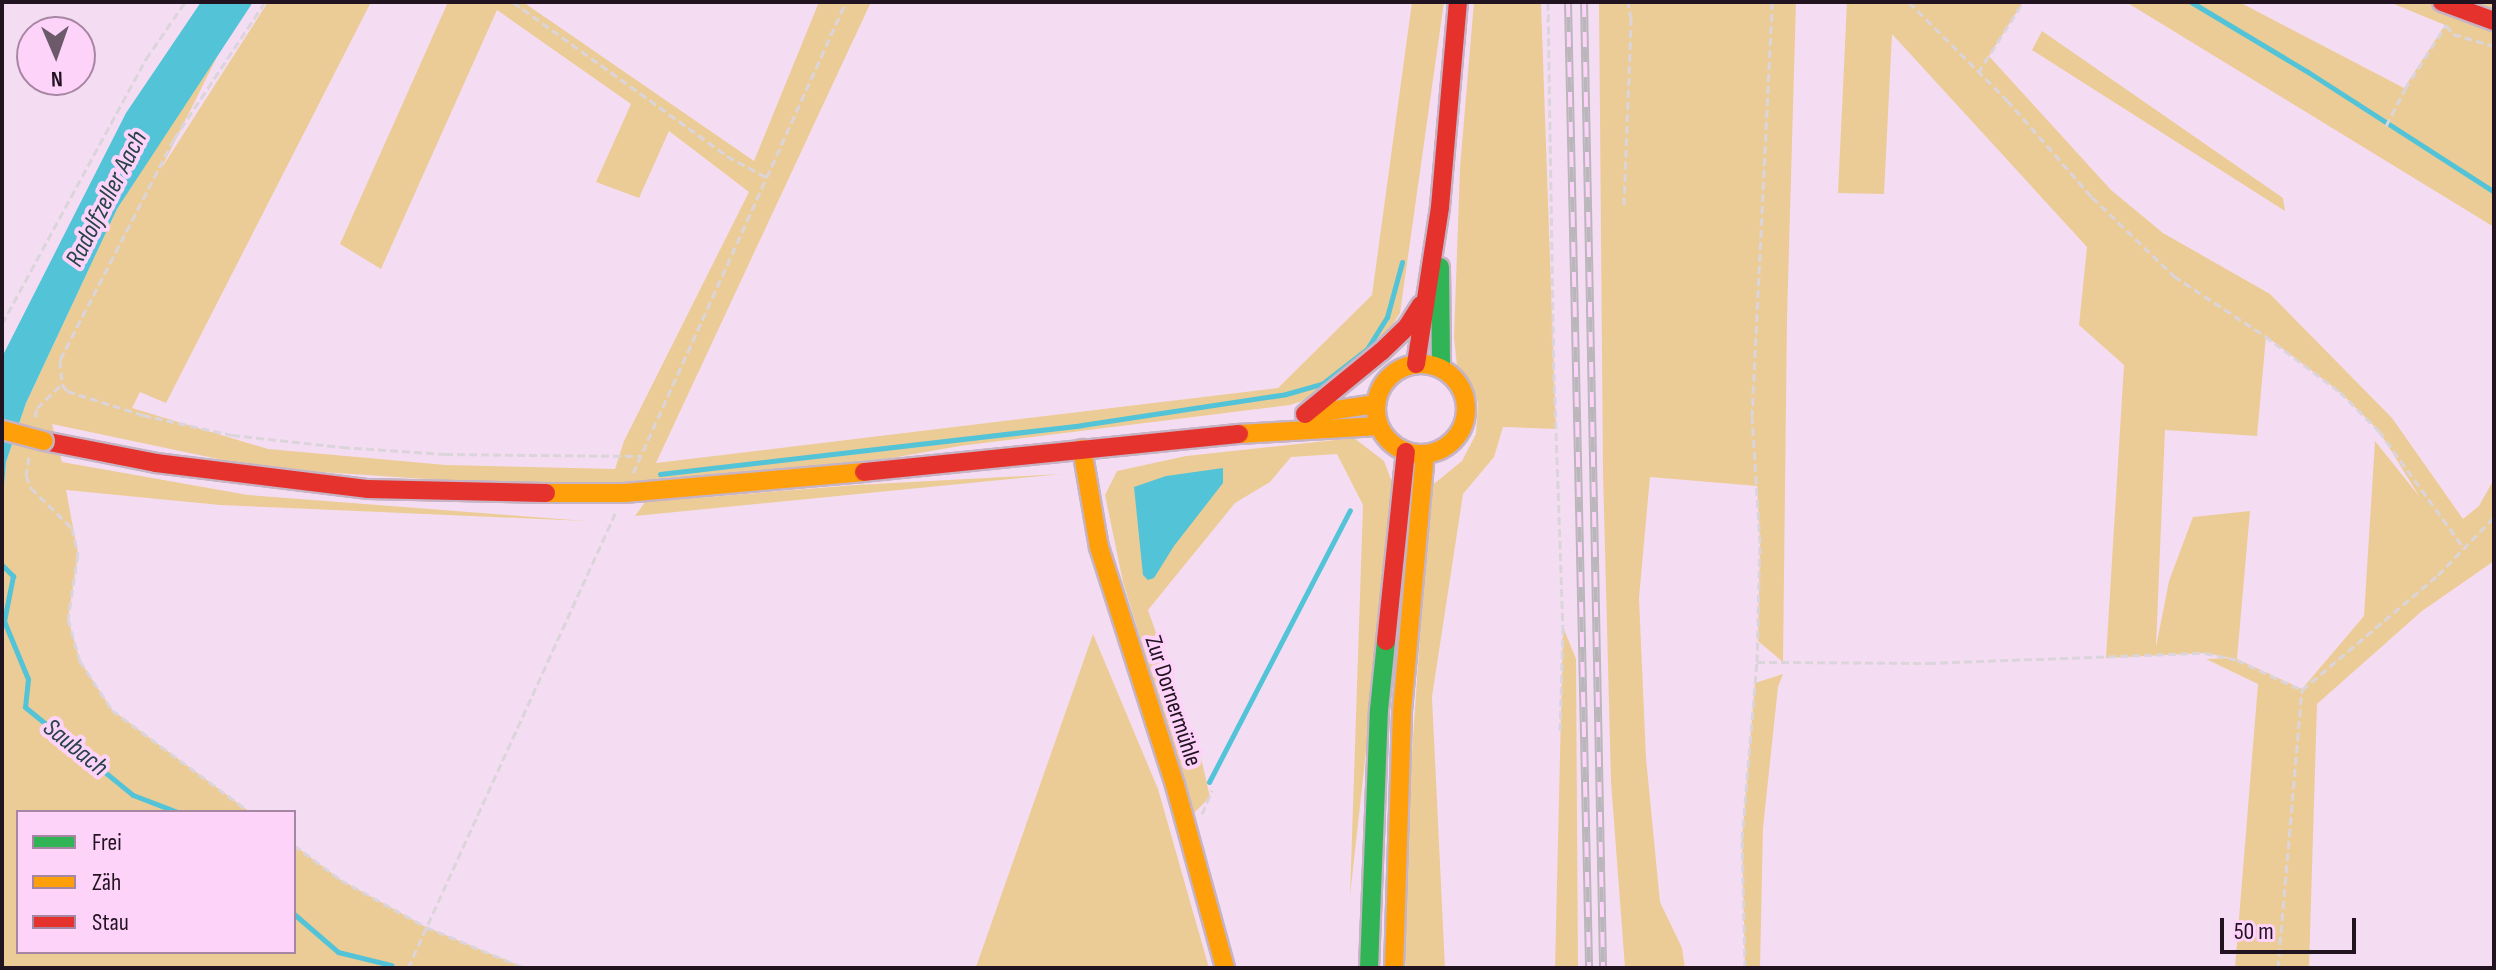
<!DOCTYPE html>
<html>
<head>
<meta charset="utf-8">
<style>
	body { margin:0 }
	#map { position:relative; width:2496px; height:970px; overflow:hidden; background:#f4ddf2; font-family:"Sofia Sans Condensed",sans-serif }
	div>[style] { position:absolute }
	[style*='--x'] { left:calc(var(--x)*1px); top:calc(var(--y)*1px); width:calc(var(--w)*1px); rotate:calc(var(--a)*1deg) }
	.green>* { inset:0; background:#eccc96 }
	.water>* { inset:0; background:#53c3d7 }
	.stream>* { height:5px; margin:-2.5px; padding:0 2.5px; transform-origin:2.5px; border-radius:2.5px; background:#53c3d7 }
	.path>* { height:3px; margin-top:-1.5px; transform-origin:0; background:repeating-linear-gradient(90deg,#dbd4da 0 8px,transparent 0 12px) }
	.roads { filter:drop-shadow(2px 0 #c6b4c5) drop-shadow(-2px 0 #c6b4c5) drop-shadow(0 2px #c6b4c5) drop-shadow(0 -2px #c6b4c5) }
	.fast>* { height:18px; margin:-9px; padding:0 9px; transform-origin:9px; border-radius:9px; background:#30b455 }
	.slow>* { height:18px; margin:-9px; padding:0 9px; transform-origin:9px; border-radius:9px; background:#ff9f0a }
	.slow>.ring { margin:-9px; padding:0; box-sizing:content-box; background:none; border:18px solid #ff9f0a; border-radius:50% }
	.jam>* { height:18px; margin:-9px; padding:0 9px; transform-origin:9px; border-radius:9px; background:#e5322d }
	.rail>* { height:8px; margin-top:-4px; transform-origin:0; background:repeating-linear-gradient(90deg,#fed3fa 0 15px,#bbb6bb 0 30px); box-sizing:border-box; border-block:2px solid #bbb6bb }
	.bridges { filter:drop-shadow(2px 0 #c6b4c5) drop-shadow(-2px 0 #c6b4c5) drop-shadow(0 2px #c6b4c5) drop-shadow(0 -2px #c6b4c5) }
	.slow-bridge>* { height:18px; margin:-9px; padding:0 9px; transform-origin:9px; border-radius:9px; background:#ff9f0a }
	span { translate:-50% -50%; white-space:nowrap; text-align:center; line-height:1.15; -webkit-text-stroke:8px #fed3fa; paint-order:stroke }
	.street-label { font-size:24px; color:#221321 }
	.water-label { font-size:26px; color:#264449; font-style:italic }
	.frame { position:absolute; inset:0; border:4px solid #221321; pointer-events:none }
	.legend { position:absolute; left:16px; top:810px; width:280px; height:144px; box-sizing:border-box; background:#fed3fa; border:2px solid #a686a3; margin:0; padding:10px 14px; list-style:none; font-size:24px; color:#221321 }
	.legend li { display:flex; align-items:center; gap:16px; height:40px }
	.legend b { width:40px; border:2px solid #a686a3 }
	.north { position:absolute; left:16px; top:16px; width:80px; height:80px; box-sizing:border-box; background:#fed3fa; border:2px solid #a686a3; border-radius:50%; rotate:178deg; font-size:22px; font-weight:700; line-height:32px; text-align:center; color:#221321 }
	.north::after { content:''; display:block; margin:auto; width:28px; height:36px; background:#6c5a6a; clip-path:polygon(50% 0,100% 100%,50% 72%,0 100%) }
	.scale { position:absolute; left:2220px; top:918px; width:136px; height:36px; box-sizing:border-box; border:4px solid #221321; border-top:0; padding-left:10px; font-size:24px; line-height:28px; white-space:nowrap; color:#221321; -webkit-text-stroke:6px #fed3fa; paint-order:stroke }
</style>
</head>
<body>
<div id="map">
	<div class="green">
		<i style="clip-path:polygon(268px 2px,371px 2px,166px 403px,140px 392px,132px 408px,268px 449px,446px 465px,615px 469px,624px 441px,749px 192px,669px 131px,639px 198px,596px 182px,631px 104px,497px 10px,381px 269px,340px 244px,448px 2px,523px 2px,754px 161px,819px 2px,871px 2px,656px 463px,1278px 388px,1372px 295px,1412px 2px,1444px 2px,1400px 313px,1379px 346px,1317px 396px,1290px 405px,960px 446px,863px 463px,652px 482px,486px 483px,261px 468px,52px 424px,62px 462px,248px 495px,586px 521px,220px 505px,66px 490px,78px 554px,68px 619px,80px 661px,112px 710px,250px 812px,18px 812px,18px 952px,294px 952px,294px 845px,341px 880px,426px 927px,525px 968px,2px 968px,2px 510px,6px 462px,26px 403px,117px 209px,223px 45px,161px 169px)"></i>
		<i style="clip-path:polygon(1474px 2px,1541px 3px,1556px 429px,1503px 427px,1494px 457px,1463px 494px,1432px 697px,1445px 968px,1406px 968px,1403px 886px,1430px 487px,1462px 461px,1476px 434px,1478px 402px,1457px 366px,1454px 337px,1460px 168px)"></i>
		<i style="clip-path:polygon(1599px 2px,1796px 2px,1787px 319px,1783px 662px,1758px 641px,1760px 543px,1757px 486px,1650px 477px,1639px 598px,1646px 758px,1660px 902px,1682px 948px,1685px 968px,1625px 968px,1611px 782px,1603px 472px)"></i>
		<i style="clip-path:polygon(evenodd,1847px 2px,2023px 2px,1989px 56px,2111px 190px,2163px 233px,2270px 294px,2392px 418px,2463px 519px,2479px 506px,2494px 479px,2494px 561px,2422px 611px,2317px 704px,2309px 968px,2235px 968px,2258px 684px,2206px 659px,2231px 658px,2205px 653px,2106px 658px,2124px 365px,2079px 325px,2087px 247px,1892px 34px,1884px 194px,1838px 193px,1847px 2px,2266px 336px,2340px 392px,2379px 431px,2419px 496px,2375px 441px,2364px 616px,2302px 689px,2237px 659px,2250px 511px,2193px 517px,2169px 581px,2156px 647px,2165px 430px,2257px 436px,2266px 336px)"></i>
		<i style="clip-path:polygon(2126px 2px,2239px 2px,2404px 88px,2445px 25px,2389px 2px,2494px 2px,2494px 227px)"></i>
		<i style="clip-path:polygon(2042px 31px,2283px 198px,2285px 211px,2032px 50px)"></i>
		<i style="clip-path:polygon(1354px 438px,1384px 461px,1395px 490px,1350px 896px,1363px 505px,1337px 454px,1291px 457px,1270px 482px,1235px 503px,1148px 610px,1202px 762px,1210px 797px,1194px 813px,1123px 582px,1105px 495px,1117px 471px,1186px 456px)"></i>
		<i style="clip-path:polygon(1062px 474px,635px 516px,645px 502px,856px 485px)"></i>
		<i style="clip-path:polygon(1563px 627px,1576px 659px,1578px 968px,1555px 968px)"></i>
		<i style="clip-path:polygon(1093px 634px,1158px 789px,1209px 968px,976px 967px)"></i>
		<i style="clip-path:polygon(1783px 674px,1778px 687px,1763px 828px,1760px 968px,1745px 968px,1742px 839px,1755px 683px)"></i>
	</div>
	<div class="water">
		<i style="clip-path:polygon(201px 2px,253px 2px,117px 209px,26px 403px,6px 462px,2px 510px,2px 357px,126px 113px)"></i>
		<i style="clip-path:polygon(1223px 468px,1223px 483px,1174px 546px,1154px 578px,1148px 580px,1143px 575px,1134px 487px,1166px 476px)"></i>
	</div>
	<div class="stream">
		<i style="--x:2191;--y:2;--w:136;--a:30.9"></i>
		<i style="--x:2308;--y:72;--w:221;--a:32.8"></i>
		<i style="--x:660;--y:474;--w:425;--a:-6.6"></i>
		<i style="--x:1082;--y:425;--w:206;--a:-8.6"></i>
		<i style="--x:1286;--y:394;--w:37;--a:-16"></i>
		<i style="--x:1322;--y:384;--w:57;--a:-37.9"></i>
		<i style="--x:1367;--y:349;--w:38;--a:-58"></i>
		<i style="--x:1387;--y:317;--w:57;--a:-74.7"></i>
		<i style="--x:2;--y:565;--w:16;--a:45"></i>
		<i style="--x:13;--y:576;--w:46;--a:101.3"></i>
		<i style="--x:4;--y:621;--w:63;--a:67.5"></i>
		<i style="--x:28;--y:679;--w:28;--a:96"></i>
		<i style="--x:25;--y:707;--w:139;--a:39.2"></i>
		<i style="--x:133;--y:795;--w:47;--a:21.1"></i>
		<i style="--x:1209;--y:782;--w:306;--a:-62.6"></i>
		<i style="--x:294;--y:914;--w:58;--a:40.8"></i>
		<i style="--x:338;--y:952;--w:55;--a:13.8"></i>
	</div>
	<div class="path">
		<i style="--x:265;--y:2;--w:164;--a:123.6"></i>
		<i style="--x:174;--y:139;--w:249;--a:117.3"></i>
		<i style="--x:60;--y:360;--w:24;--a:85"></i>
		<i style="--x:62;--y:384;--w:9;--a:54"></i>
		<i style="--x:67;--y:391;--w:80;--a:17.5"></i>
		<i style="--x:143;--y:415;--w:91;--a:12.7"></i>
		<i style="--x:232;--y:435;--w:111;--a:6.2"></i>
		<i style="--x:342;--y:447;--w:103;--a:3.9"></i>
		<i style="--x:445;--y:454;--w:196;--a:0.6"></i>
		<i style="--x:513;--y:2;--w:264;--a:35.7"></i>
		<i style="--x:727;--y:156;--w:47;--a:28.2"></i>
		<i style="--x:1548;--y:2;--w:371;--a:89.1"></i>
		<i style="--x:1554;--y:373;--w:254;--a:88"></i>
		<i style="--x:1563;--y:627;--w:106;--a:91.6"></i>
		<i style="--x:1909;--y:2;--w:139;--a:45"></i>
		<i style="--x:2007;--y:100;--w:129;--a:48.8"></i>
		<i style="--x:2092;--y:197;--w:114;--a:43.9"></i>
		<i style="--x:2174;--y:276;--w:109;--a:33.4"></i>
		<i style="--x:2265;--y:336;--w:94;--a:36.7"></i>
		<i style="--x:2340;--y:392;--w:55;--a:45"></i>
		<i style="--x:2379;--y:431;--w:145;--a:54"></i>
		<i style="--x:2446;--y:25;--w:11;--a:52"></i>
		<i style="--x:2453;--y:34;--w:43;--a:16.3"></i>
		<i style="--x:1978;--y:73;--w:84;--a:-57.6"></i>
		<i style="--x:2386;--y:126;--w:42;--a:-62.8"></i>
		<i style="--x:2405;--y:89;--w:76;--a:-57.4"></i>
		<i style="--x:1624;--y:205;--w:186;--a:-87.8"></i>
		<i style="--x:1631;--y:19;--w:17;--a:-100"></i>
		<i style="--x:2;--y:324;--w:302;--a:-61.5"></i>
		<i style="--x:146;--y:59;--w:69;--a:-55.6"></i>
		<i style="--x:35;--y:417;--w:9;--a:-77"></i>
		<i style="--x:37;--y:408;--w:35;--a:-44"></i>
		<i style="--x:29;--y:457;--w:18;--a:99"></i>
		<i style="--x:26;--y:475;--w:14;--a:69"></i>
		<i style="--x:31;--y:488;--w:57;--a:44.3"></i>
		<i style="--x:72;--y:528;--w:27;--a:77"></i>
		<i style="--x:78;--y:554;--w:66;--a:98.7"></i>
		<i style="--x:68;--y:619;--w:44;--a:74.1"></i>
		<i style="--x:80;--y:661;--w:59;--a:56.9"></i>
		<i style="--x:112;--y:710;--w:172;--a:36.5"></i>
		<i style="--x:633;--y:473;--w:517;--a:-65.67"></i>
		<i style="--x:1757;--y:662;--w:171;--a:0.3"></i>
		<i style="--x:1928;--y:663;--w:277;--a:-2.1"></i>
		<i style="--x:2205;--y:653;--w:33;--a:12"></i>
		<i style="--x:2237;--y:660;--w:72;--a:24.8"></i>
		<i style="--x:1202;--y:814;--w:26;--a:-67"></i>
		<i style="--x:294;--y:845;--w:59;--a:36.7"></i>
		<i style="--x:341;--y:880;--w:97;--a:28.9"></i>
		<i style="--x:426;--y:927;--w:107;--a:22.5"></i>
		<i style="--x:408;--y:968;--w:500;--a:-65.5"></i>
		<i style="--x:1745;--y:968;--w:129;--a:-91.3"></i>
		<i style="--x:1742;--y:839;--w:178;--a:-85.2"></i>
		<i style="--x:1757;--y:662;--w:119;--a:-88.6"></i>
		<i style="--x:1760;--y:543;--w:126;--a:-93.6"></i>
		<i style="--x:1752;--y:417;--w:415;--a:-87.2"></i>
		<i style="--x:2278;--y:968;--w:279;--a:-85.1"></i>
		<i style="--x:2302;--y:690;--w:178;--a:-40.2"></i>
		<i style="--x:2438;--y:575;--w:81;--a:-46"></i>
	</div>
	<div class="roads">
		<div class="fast">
			<i style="--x:1440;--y:267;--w:101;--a:89.4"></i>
			<i style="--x:1369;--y:968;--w:258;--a:-87.8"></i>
			<i style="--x:1379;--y:710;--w:69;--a:-84.2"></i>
		</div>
		<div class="slow">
			<i class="ring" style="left:1376px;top:364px;width:72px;height:72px"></i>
			<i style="--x:1309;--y:414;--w:68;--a:-8.5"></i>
			<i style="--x:1239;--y:434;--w:140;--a:-3.3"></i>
			<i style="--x:1082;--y:449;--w:99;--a:80.2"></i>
			<i style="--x:1099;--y:547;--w:250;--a:72.3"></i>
			<i style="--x:1175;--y:785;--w:190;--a:74.7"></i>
			<i style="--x:546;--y:493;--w:78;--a:0"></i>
			<i style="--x:624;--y:493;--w:241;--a:-5"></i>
			<i style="--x:1394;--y:968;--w:257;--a:-88.2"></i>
			<i style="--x:1402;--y:711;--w:258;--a:-84.9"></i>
		</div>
		<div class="jam">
			<i style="--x:2442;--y:2;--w:55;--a:20.1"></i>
			<i style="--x:1416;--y:364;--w:159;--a:-81.3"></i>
			<i style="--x:1440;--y:207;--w:206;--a:-85"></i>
			<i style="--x:1305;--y:414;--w:99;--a:-39.3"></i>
			<i style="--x:1382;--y:351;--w:35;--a:-44"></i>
			<i style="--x:1407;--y:327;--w:26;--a:-58"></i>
			<i style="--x:44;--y:441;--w:114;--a:11.1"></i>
			<i style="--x:156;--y:463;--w:214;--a:7"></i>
			<i style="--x:368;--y:489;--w:178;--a:1.3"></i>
			<i style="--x:864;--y:472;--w:377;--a:-5.8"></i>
			<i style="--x:1386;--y:641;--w:190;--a:-84"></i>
		</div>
	</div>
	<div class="rail">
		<i style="--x:1568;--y:2;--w:966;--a:88.75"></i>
		<i style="--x:1584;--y:2;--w:966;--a:88.87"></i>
	</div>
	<div class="bridges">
		<div class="slow-bridge">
			<i style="--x:2;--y:430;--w:43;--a:14.7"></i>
		</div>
	</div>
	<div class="street-label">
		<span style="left:1173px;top:701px;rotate:72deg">Zur Dornermühle</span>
	</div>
	<div class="water-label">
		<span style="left:107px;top:199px;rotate:-63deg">Radolfzeller Aach</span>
		<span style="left:75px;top:748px;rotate:39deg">Saubach</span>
	</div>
	<div class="frame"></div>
	<ul class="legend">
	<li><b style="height:10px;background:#30b455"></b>Frei</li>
	<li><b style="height:10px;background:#ff9f0a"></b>Zäh</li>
	<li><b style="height:10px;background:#e5322d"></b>Stau</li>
	</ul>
	<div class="north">N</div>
	<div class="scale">50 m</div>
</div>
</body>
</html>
